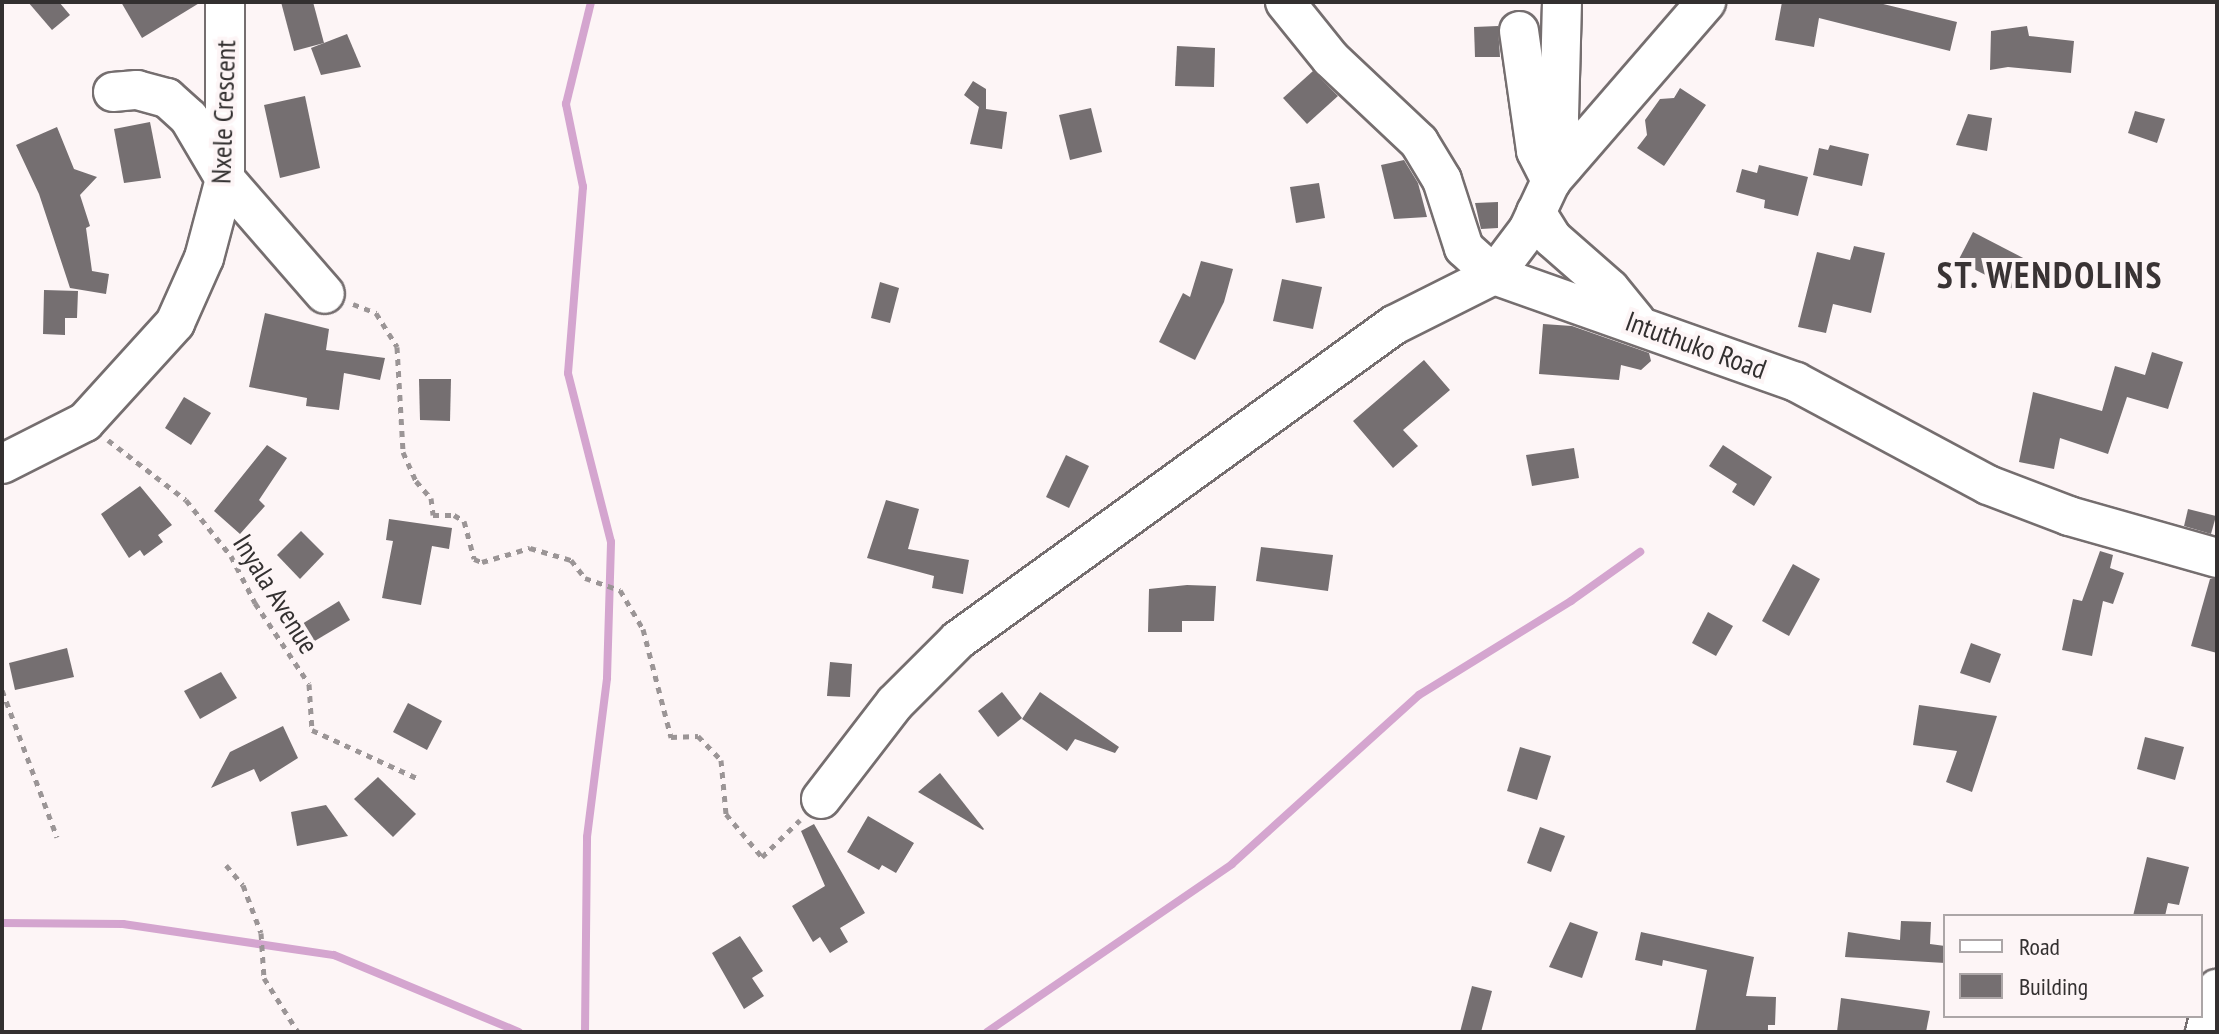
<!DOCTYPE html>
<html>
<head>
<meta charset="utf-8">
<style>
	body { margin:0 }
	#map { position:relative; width:2219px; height:1034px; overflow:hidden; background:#fdf5f6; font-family:"PT Sans Narrow",sans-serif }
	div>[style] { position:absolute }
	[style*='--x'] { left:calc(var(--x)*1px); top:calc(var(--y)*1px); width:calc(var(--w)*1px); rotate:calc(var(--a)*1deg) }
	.stream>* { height:8px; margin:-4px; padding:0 4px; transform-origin:4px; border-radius:4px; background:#d4a5cf }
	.building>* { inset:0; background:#756f71 }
	.path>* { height:5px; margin-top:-2.5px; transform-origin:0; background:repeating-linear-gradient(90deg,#9b9596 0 6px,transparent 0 12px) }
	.roads { filter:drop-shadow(2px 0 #756e6f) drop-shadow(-2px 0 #756e6f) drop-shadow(0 2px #756e6f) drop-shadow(0 -2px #756e6f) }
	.minor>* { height:38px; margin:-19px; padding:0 19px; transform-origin:19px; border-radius:19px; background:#fff }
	span { translate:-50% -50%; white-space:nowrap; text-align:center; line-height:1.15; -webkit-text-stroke:8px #fdf5f6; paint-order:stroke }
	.street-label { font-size:28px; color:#333030 }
	.district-label { font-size:36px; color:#393334; font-weight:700; letter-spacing:2px }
	.frame { position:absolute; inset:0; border:4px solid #333030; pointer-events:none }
	.legend { position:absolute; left:1943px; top:914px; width:260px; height:104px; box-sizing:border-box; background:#fdf5f6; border:2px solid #aca6a7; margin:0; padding:10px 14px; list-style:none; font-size:24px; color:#333030 }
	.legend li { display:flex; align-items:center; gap:16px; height:40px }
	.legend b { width:40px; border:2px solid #aca6a7 }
</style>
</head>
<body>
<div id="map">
	<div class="stream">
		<i style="--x:2;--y:923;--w:121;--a:0.5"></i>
		<i style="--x:123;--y:924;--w:213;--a:8.4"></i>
		<i style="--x:334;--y:955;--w:200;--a:22.6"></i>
		<i style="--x:585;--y:1032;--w:195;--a:-89.4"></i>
		<i style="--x:587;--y:837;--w:160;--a:-82.8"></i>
		<i style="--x:607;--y:678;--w:136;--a:-88.3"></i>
		<i style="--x:611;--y:542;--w:174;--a:-104.3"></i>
		<i style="--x:568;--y:373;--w:187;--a:-85.4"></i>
		<i style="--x:583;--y:187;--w:85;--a:-101.6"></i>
		<i style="--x:566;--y:104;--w:105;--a:-76.2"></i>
		<i style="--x:987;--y:1032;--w:297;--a:-34.4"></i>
		<i style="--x:1232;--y:864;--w:252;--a:-42.1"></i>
		<i style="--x:1419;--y:695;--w:179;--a:-31.7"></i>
		<i style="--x:1571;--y:601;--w:85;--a:-35.4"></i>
	</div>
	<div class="building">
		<i style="clip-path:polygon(28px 2px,59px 2px,70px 15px,52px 30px)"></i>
		<i style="clip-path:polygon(121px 2px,201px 2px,142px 38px)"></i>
		<i style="clip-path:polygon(281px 2px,313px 2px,324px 43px,294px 51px)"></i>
		<i style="clip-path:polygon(1782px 2px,1875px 2px,1957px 22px,1950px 51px,1819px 18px,1814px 47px,1775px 40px)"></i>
		<i style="clip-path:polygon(1498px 26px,1500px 57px,1475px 57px,1474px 27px)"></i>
		<i style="clip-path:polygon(2027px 26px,2029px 36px,2074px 41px,2071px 73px,2008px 67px,1990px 70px,1991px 31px)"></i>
		<i style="clip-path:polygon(347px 34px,361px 67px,321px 75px,311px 48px)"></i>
		<i style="clip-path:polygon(1177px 46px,1215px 48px,1214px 87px,1175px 86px)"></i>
		<i style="clip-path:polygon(1313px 71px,1338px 96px,1307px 124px,1283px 98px)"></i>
		<i style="clip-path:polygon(973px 81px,986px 89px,986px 109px,1007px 112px,1002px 149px,970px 144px,979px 107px,964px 95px)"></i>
		<i style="clip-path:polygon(1680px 88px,1706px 105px,1664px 166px,1637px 148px,1647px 135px,1645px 120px,1660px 99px,1674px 98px)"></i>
		<i style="clip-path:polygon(305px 96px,320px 168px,280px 178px,264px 105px)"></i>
		<i style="clip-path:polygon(1091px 108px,1102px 152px,1070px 160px,1059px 115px)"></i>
		<i style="clip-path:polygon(2135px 111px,2165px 119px,2157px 143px,2128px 133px)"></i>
		<i style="clip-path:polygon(1968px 114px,1992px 118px,1987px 151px,1956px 145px)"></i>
		<i style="clip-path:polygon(150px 122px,161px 178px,124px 183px,114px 129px)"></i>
		<i style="clip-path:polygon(57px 127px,74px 169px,97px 177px,80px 195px,90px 226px,86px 228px,92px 271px,109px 274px,106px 294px,70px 288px,39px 194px,16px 145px)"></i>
		<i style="clip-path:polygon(1830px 145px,1869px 154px,1862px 186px,1813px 175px,1819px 148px,1828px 150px)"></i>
		<i style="clip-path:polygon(1404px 160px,1418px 183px,1427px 217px,1394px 219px,1381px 165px)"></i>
		<i style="clip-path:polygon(1759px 165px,1808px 177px,1798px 216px,1764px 208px,1765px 200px,1736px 192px,1742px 169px,1757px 173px)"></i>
		<i style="clip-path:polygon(1319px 183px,1325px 218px,1296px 223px,1290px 187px)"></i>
		<i style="clip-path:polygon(1498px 202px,1498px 228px,1481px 229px,1475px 203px)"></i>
		<i style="clip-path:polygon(1973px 232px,2029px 261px,2015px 290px,1958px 261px)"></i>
		<i style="clip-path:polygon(1854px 246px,1885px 253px,1871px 313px,1833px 304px,1826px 333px,1798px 327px,1817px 252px,1850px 260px)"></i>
		<i style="clip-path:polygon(1201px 261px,1233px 269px,1224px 302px,1195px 360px,1159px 342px,1183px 293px,1190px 297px)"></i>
		<i style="clip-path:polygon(1282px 279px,1322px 287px,1313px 329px,1273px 321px)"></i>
		<i style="clip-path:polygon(880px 282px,899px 288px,890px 323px,871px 318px)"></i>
		<i style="clip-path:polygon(44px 290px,78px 291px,77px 318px,65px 318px,65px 335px,43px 334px)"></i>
		<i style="clip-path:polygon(265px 313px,329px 329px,326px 350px,385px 358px,380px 380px,344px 373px,339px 410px,306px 406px,307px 398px,249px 387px)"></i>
		<i style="clip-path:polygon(1543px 324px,1572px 326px,1649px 353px,1651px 361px,1641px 370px,1621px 365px,1619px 380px,1539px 374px)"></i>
		<i style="clip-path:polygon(2152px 352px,2183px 362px,2168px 409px,2127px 397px,2108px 454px,2060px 438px,2054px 469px,2019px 462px,2033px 392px,2102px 411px,2115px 366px,2145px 375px)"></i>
		<i style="clip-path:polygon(1424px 360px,1450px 390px,1403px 430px,1418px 446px,1393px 468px,1353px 421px)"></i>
		<i style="clip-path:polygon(419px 379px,451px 379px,450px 421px,420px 420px)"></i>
		<i style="clip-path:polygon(184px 397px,211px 413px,191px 445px,165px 428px)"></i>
		<i style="clip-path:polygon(267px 445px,287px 458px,259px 500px,265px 506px,240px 534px,214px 511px)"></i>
		<i style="clip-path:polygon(1723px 445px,1772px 477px,1754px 506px,1732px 492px,1737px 484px,1709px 466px)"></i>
		<i style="clip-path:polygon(1574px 448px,1579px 478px,1532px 486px,1526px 455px)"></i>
		<i style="clip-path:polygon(1066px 455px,1089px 466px,1069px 508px,1046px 497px)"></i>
		<i style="clip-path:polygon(140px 486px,172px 525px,158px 535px,163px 542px,144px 556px,140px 550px,129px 558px,101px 514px)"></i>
		<i style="clip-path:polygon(886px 500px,919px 509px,908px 549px,969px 560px,963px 594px,932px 588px,934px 576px,867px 558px)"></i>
		<i style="clip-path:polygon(2188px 509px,2216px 516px,2211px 534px,2184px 526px)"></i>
		<i style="clip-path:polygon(389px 519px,452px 528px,449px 549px,432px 546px,421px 605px,382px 598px,393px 541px,386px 540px)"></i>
		<i style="clip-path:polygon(301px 531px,324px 554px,300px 579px,277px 555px)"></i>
		<i style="clip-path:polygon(1261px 547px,1333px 555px,1328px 591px,1256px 581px)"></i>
		<i style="clip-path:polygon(2100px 551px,2113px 555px,2110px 568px,2124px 573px,2113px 604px,2103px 601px,2092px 656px,2062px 650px,2073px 599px,2082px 601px)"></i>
		<i style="clip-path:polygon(1793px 564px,1820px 579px,1789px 636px,1762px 621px)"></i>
		<i style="clip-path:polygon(2210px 579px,2217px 579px,2217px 653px,2191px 646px)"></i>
		<i style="clip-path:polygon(1187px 585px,1216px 586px,1214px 621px,1182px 621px,1182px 632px,1148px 632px,1149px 589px)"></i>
		<i style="clip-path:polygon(339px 601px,350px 620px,313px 642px,302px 624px)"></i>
		<i style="clip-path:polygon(1708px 612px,1733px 626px,1716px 656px,1692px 643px)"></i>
		<i style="clip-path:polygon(1971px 643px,2001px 654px,1990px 683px,1960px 673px)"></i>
		<i style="clip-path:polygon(67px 648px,74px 677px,15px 690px,9px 663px)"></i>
		<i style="clip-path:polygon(830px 662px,852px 664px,850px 697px,827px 696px)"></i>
		<i style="clip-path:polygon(221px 672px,237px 698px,200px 719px,184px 691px)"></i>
		<i style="clip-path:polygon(1002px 692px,1022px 718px,998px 737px,978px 711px)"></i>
		<i style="clip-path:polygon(1040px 692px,1119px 747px,1115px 753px,1075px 739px,1067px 751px,1022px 719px)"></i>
		<i style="clip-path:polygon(408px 703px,442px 721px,427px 750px,393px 732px)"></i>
		<i style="clip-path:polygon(1919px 705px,1997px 716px,1972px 792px,1946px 782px,1957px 751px,1913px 745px)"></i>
		<i style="clip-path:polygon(283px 726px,298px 758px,260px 782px,254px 769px,211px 788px,230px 752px)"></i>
		<i style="clip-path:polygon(2145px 737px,2184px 747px,2175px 780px,2137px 769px)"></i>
		<i style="clip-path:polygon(1520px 747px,1551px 756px,1537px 800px,1507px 791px)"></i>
		<i style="clip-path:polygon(940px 773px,984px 829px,983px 830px,918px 792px)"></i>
		<i style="clip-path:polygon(378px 777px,416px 814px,393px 837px,354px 799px)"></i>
		<i style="clip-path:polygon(326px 805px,348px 836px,297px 846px,291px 812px)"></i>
		<i style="clip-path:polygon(868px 816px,914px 843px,896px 873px,882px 865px,879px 870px,847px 852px)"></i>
		<i style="clip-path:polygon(814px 824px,865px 913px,840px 928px,848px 942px,830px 953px,820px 937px,813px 942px,792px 906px,825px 886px,801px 831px)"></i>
		<i style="clip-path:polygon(1540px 827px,1565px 836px,1551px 872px,1527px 863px)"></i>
		<i style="clip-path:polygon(2147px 857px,2189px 867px,2179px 905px,2168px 903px,2165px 916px,2133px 916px)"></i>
		<i style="clip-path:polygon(1901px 921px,1931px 922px,1930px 944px,1945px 946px,1945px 963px,1845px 957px,1848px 932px,1900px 940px)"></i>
		<i style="clip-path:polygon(1570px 922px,1598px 932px,1582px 978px,1549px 967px)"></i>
		<i style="clip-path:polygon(1641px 932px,1754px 957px,1746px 996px,1776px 997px,1775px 1025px,1768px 1025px,1768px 1032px,1695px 1032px,1707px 970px,1663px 960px,1662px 966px,1635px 960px)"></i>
		<i style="clip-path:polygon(740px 936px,763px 971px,752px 978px,764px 996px,744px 1009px,712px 953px)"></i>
		<i style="clip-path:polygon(1472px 986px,1492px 991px,1481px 1032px,1460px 1032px)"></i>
		<i style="clip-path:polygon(1841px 998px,1930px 1011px,1926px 1032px,1837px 1032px)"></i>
	</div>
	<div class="path">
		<i style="--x:353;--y:304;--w:25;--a:21"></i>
		<i style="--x:376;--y:313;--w:40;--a:58"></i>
		<i style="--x:397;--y:347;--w:105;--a:86.7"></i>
		<i style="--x:403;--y:452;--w:32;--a:66"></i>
		<i style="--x:416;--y:481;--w:23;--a:49"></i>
		<i style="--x:431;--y:498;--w:17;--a:83"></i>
		<i style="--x:433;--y:515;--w:21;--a:0"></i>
		<i style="--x:454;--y:515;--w:12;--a:31"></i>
		<i style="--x:464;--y:521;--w:39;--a:75"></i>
		<i style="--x:474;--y:559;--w:9;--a:21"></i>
		<i style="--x:482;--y:562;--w:50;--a:-16.3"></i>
		<i style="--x:530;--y:548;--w:43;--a:16.3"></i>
		<i style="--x:571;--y:560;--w:23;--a:52"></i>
		<i style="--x:585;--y:578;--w:37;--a:19"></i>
		<i style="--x:620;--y:590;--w:45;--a:59.5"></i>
		<i style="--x:643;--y:629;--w:112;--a:75.5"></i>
		<i style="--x:671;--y:737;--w:27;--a:-2"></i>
		<i style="--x:698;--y:736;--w:33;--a:46"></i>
		<i style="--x:721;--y:760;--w:54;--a:84.7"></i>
		<i style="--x:726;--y:814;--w:56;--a:50.1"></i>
		<i style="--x:762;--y:857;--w:53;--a:-44.2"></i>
		<i style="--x:108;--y:440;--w:98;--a:37.6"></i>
		<i style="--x:186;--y:500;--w:72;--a:51.2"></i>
		<i style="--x:231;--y:556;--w:53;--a:62.9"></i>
		<i style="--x:255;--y:603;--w:97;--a:56.3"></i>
		<i style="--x:309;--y:684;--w:46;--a:86.3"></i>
		<i style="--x:312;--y:730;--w:115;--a:24.6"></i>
		<i style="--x:2;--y:690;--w:157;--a:69.5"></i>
		<i style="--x:226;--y:865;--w:26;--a:50"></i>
		<i style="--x:243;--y:885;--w:51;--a:69.4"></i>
		<i style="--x:261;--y:933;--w:45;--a:86.2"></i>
		<i style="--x:264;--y:978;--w:64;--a:57.8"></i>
	</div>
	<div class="roads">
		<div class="minor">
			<i style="--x:1285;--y:2;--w:73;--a:51.1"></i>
			<i style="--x:1331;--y:59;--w:121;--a:43.3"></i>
			<i style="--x:1419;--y:142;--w:44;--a:58.8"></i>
			<i style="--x:1442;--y:180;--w:71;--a:72.1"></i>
			<i style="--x:1464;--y:248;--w:40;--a:42"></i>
			<i style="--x:1494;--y:275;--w:320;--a:19.5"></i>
			<i style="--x:1796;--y:382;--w:218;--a:28.2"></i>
			<i style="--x:1988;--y:485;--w:87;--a:20.9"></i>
			<i style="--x:2069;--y:516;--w:154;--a:15.8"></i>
			<i style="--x:1562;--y:2;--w:117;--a:91.5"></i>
			<i style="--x:1559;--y:119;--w:47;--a:83.9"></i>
			<i style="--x:1519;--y:31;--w:121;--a:81.9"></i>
			<i style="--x:1536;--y:151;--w:34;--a:63"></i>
			<i style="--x:113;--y:92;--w:24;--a:-5"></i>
			<i style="--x:137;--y:90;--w:31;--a:15"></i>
			<i style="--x:167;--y:98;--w:30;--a:42"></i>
			<i style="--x:189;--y:118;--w:71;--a:59.5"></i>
			<i style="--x:225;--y:179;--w:152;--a:49"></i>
			<i style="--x:1536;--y:212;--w:31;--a:58"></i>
			<i style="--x:1552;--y:238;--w:77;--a:41.3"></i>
			<i style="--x:1610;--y:289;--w:41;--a:50.9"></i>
			<i style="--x:2;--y:464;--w:93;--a:-26.8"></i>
			<i style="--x:85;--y:422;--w:134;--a:-47.7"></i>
			<i style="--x:175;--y:323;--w:71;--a:-66"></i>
			<i style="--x:204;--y:258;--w:82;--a:-75.1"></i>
			<i style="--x:225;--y:179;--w:177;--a:-90"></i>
			<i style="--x:821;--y:799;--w:121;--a:-52.4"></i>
			<i style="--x:895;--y:703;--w:89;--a:-45"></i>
			<i style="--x:958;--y:640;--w:538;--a:-35.85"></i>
			<i style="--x:1394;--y:325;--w:112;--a:-26.6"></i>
			<i style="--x:1494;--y:275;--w:56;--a:-52.9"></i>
			<i style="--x:1528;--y:230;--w:54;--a:-64.9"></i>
			<i style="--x:1551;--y:181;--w:237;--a:-49.1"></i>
			<i style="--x:2205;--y:1032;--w:45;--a:-74.4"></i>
		</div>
	</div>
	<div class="street-label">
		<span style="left:223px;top:112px;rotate:-88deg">Nxele Crescent</span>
		<span style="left:1696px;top:345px;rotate:20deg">Intuthuko Road</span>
		<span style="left:276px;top:594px;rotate:58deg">Inyala Avenue</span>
	</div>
	<div class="district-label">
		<span style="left:2050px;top:275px">ST. WENDOLINS</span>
	</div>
	<div class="frame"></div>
	<ul class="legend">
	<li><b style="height:10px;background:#fff"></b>Road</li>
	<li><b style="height:22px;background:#756f71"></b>Building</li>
	</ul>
</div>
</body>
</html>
